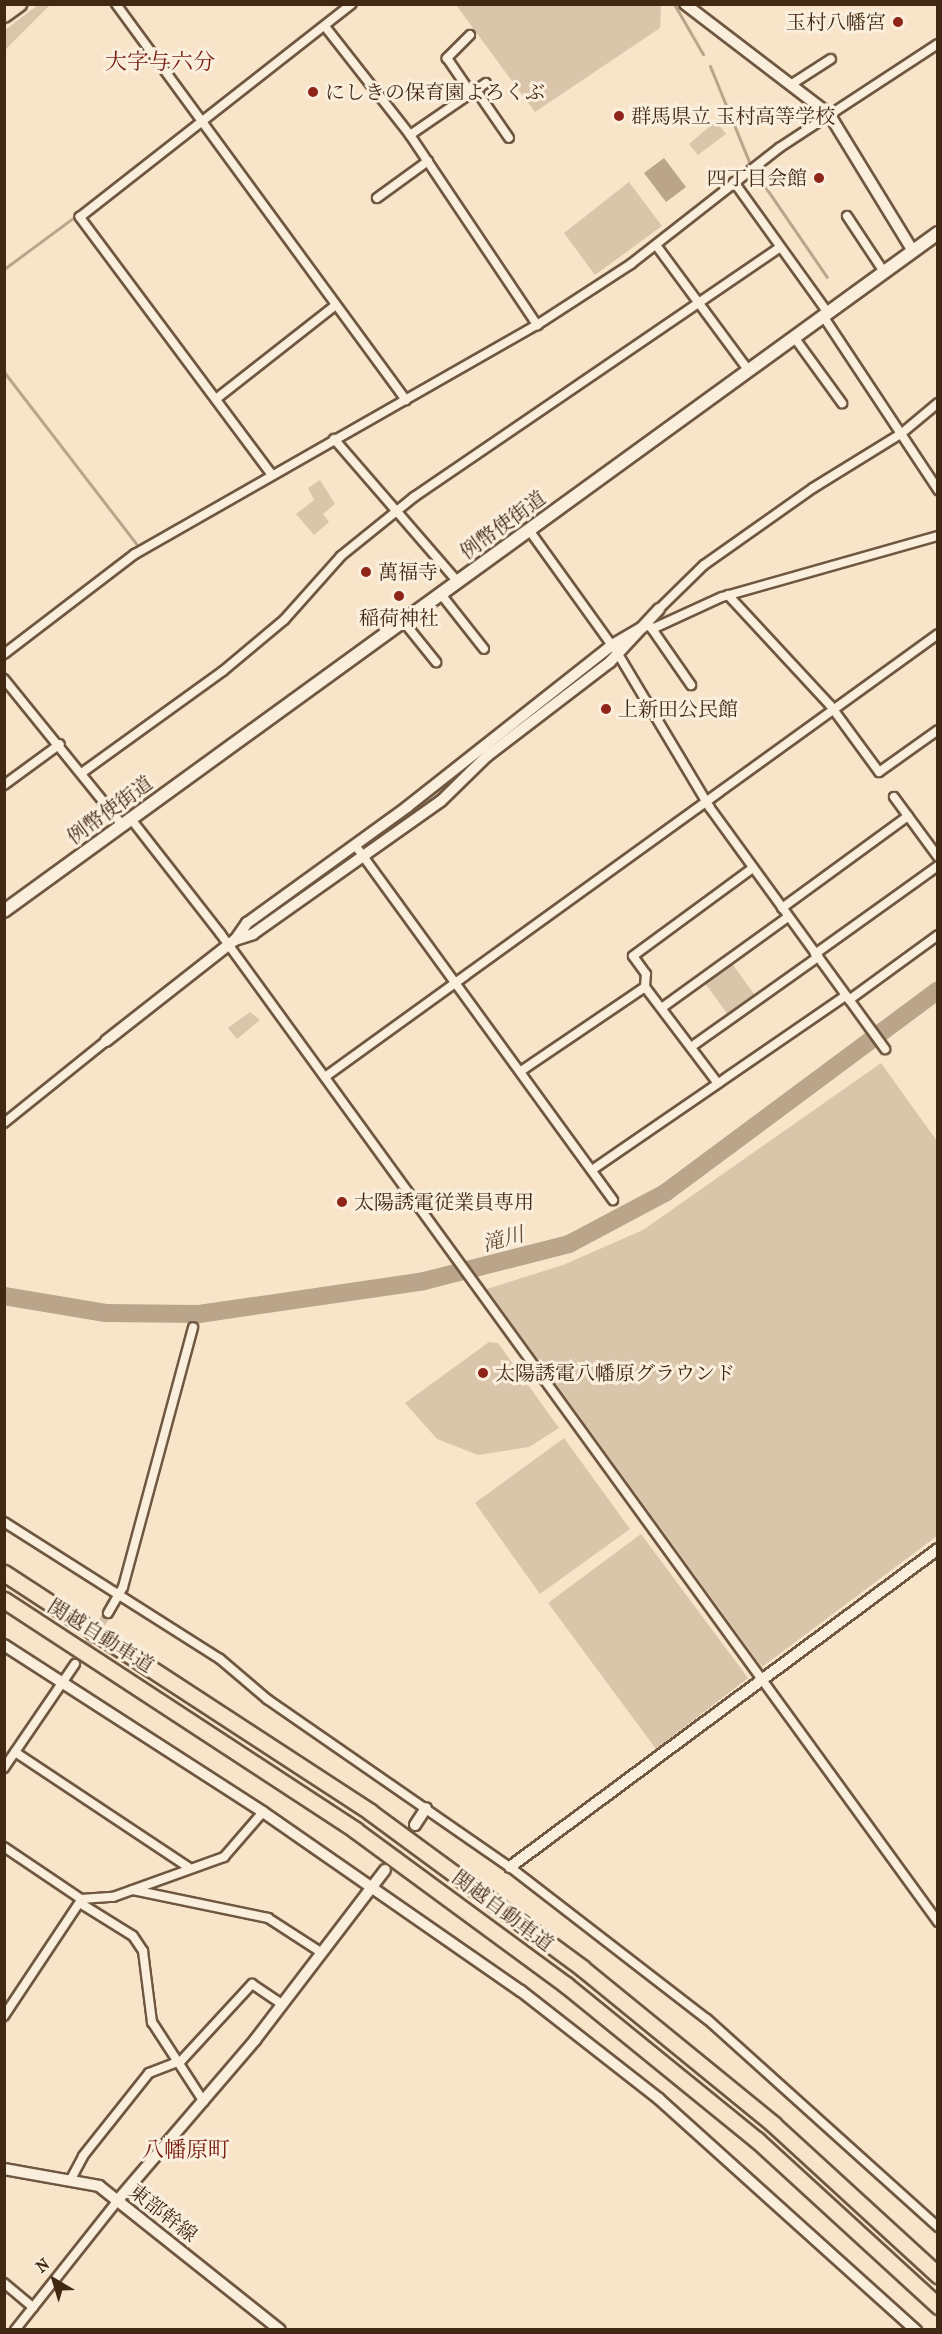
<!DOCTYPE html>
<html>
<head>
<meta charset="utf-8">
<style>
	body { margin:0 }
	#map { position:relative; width:942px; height:2334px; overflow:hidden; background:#f8e5c9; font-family:"IM FELL French Canon","Noto Serif JP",serif }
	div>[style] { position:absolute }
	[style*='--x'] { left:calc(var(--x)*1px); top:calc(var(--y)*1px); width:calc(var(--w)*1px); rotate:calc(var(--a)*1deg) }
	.green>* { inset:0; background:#d9c5aa }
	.water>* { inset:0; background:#baa58b }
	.stream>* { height:3px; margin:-1.5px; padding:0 1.5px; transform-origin:1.5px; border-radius:1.5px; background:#baa58b }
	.river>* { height:18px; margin:-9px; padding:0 9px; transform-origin:9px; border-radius:9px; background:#baa58b }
	.minor-tunnel>* { height:8px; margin-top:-4px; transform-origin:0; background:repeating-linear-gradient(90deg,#d3bfa4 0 8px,transparent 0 12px) }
	.tertiary-tunnel>* { height:10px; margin-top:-5px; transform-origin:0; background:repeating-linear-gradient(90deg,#d3bfa4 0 10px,transparent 0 15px) }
	.roads { filter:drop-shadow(2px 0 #6f5740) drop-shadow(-2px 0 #6f5740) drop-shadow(0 2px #6f5740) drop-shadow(0 -2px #6f5740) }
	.minor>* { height:8px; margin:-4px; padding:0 4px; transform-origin:4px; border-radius:4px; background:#faeedc }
	.tertiary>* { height:10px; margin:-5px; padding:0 5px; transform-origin:5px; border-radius:5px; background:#faeedc }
	.secondary>* { height:12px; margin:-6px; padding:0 6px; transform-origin:6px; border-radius:6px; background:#faeedc }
	.trunk>* { height:14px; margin:-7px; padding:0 7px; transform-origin:7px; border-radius:7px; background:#f8e5c9 }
	.motorway>* { height:15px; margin:-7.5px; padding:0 7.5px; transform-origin:7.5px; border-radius:7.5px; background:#f8e5c9 }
	.dots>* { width:16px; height:16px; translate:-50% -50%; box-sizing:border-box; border:3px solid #faeedc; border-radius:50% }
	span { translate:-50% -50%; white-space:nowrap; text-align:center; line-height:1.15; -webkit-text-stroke:6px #faeedc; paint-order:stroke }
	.poi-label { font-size:20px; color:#412812 }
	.right { translate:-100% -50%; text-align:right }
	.left { translate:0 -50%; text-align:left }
	.street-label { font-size:20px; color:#412812 }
	.water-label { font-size:21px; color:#654e36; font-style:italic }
	.quarter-label { font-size:22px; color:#7a1f14 }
	.frame { position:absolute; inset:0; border:6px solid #412812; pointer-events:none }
	.north { position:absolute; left:24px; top:2250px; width:60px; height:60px; -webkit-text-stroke:4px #faeedc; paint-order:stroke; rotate:322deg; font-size:16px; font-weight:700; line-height:24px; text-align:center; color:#412812 }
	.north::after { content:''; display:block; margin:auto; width:21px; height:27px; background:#412812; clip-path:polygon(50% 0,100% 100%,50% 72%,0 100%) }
</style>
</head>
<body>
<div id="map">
	<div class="green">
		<i style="clip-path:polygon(38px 5px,50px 5px,5px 50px,5px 30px)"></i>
		<i style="clip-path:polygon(456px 5px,660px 4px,661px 7px,660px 28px,535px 112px)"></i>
		<i style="clip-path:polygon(716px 121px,726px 134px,698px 155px,689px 144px)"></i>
		<i style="clip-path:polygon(629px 182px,662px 226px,595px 275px,564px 233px)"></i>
		<i style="clip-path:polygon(320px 480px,335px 504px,323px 514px,329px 522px,314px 535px,296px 514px,314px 500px,308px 488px)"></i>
		<i style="clip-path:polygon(731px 962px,756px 997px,729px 1016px,704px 982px)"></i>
		<i style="clip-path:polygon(250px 1012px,260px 1020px,237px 1039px,228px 1028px)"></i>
		<i style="clip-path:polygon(881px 1063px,937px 1141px,937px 1536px,762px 1667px,487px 1289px,563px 1265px,643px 1230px)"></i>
		<i style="clip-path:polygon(489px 1342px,498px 1343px,559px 1428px,529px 1447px,478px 1455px,437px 1439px,405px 1403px)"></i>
		<i style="clip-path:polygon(564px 1438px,630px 1529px,540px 1594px,475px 1503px)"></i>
		<i style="clip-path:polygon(641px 1534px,748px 1678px,656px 1749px,548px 1603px)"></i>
	</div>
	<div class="water">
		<i style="clip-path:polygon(664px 158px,686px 187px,666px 202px,644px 173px)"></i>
	</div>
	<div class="stream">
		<i style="--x:674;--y:4;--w:58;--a:59.9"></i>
		<i style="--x:710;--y:66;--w:106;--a:67.8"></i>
		<i style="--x:755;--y:172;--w:127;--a:55.6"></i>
		<i style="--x:4;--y:269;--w:86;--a:-36.5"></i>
		<i style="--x:4;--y:372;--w:220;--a:52.4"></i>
		<i style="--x:898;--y:543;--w:41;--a:-15.4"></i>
		<i style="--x:706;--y:600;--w:35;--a:-20"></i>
	</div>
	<div class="river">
		<i style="--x:4;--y:1296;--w:103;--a:9.5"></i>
		<i style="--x:106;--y:1313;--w:93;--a:0.6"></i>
		<i style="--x:199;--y:1314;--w:227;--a:-8.3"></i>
		<i style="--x:424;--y:1281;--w:150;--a:-14.3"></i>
		<i style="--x:569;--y:1244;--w:109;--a:-28"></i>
		<i style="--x:665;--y:1193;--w:340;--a:-36.6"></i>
	</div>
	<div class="minor-tunnel">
		<i style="--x:75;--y:1664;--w:61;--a:-57.1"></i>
	</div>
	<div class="tertiary-tunnel">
		<i style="--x:385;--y:1870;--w:54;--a:-56.3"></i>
	</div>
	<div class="roads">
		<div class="minor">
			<i style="--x:116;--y:4;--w:491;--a:53.8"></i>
			<i style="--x:327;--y:29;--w:135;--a:51.9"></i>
			<i style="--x:410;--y:135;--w:229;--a:56.2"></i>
			<i style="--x:470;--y:35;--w:33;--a:135"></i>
			<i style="--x:447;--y:58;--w:42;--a:55.6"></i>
			<i style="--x:792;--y:84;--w:46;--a:-32.7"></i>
			<i style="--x:476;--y:90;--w:58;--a:55.5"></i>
			<i style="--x:410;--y:135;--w:92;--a:-34.4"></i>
			<i style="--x:734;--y:182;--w:161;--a:54.3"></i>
			<i style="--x:377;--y:198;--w:63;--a:-36"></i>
			<i style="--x:847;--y:216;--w:67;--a:56.5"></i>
			<i style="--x:656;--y:245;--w:155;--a:53.6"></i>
			<i style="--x:823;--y:316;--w:209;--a:56.5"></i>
			<i style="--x:794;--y:337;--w:82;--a:54"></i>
			<i style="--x:216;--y:399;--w:152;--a:-38.1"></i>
			<i style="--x:334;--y:439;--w:189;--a:49.1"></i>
			<i style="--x:272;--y:475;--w:322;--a:-126.7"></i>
			<i style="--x:80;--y:217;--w:345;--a:-38.1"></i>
			<i style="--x:529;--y:530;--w:153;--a:54.3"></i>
			<i style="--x:618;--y:654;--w:179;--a:59.1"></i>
			<i style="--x:710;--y:808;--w:298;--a:54"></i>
			<i style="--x:440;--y:593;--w:71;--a:51.8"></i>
			<i style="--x:728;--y:595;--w:150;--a:47.2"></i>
			<i style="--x:830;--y:705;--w:83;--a:53.8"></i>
			<i style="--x:879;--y:772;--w:72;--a:-35.4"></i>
			<i style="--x:659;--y:609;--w:63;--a:-44.4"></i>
			<i style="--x:704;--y:565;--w:133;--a:-35.2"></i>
			<i style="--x:813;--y:488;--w:105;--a:-31.7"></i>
			<i style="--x:902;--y:433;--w:47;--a:-39.8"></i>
			<i style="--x:403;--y:621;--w:53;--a:51.2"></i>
			<i style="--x:650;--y:626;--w:72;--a:55.2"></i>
			<i style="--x:652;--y:629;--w:77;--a:-24.6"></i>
			<i style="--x:722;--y:597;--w:224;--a:-15.8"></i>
			<i style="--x:4;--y:654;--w:165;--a:-37.4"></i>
			<i style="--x:135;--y:554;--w:463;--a:-29.7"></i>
			<i style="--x:537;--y:325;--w:112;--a:-33"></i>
			<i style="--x:631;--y:264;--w:188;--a:-38.1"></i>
			<i style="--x:779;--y:148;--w:190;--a:-33.2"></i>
			<i style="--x:4;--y:679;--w:189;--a:51"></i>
			<i style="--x:83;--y:772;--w:173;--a:-35.8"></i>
			<i style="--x:223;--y:671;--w:80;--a:-39.9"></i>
			<i style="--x:284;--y:620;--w:86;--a:-48.3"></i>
			<i style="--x:341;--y:556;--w:94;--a:-38.9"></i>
			<i style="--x:414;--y:497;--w:442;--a:-34.3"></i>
			<i style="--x:4;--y:785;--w:69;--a:-36.2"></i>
			<i style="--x:894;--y:797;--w:74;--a:53.7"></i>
			<i style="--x:131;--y:819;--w:145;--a:52"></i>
			<i style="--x:220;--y:933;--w:1222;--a:54.02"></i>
			<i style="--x:355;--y:845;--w:439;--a:54"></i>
			<i style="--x:782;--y:908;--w:156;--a:-36.1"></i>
			<i style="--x:815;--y:954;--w:151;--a:-35.6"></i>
			<i style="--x:645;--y:987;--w:13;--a:-86"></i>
			<i style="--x:646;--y:974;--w:22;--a:-126"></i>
			<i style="--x:633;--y:956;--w:149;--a:-36.3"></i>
			<i style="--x:645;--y:987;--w:118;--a:52.9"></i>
			<i style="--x:849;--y:1000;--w:110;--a:-36.1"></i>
			<i style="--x:663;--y:1007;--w:154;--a:-35.8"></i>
			<i style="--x:691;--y:1047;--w:156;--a:-35.3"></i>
			<i style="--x:521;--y:1071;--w:150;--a:-34.1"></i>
			<i style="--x:325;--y:1077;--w:756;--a:-35.85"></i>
			<i style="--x:4;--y:1123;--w:131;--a:-38.8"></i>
			<i style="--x:592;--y:1170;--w:307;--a:-34.5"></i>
			<i style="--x:4;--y:1522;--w:256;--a:32.4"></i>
			<i style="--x:220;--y:1659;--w:62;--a:40.4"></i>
			<i style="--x:267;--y:1699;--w:295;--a:34.7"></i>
			<i style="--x:510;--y:1867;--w:249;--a:37.7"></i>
			<i style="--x:707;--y:2019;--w:311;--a:42"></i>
			<i style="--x:108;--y:1613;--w:30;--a:-60"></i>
			<i style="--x:123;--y:1587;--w:269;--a:-74.9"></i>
			<i style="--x:15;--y:1752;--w:208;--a:33.6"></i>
			<i style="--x:4;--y:1768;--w:126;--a:-55.7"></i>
			<i style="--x:4;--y:1847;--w:93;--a:34"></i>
			<i style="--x:81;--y:1899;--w:32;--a:-4"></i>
			<i style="--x:113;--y:1897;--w:118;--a:-19.8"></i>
			<i style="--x:224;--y:1857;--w:60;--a:-49.1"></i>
			<i style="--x:133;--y:1890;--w:138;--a:11.7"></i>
			<i style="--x:268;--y:1918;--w:61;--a:32.9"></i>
			<i style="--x:80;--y:1903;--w:62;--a:31.9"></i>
			<i style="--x:133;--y:1936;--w:18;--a:56"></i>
			<i style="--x:143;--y:1951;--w:72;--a:82.8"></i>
			<i style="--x:152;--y:2022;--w:95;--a:57"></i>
			<i style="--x:4;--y:2016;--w:139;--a:-56.4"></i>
			<i style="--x:71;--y:2179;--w:26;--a:-62"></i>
			<i style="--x:83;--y:2156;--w:106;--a:-51.5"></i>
			<i style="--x:149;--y:2073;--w:34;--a:-21"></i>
			<i style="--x:181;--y:2061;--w:105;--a:-47.3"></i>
			<i style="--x:252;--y:1984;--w:32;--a:34"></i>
			<i style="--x:4;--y:2283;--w:38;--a:40"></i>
			<i style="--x:15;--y:2330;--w:166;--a:-51.6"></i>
		</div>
		<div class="tertiary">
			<i style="--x:685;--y:4;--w:181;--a:37.4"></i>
			<i style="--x:829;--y:114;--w:161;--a:58.5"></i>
			<i style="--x:235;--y:940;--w:19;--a:-18"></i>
			<i style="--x:253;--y:934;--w:230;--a:-35.3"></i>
			<i style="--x:441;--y:801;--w:64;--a:-44.4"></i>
			<i style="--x:487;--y:756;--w:155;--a:-37.4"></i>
			<i style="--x:610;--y:662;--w:72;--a:-47.2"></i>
			<i style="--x:106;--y:1041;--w:164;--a:-38.1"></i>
			<i style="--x:235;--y:940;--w:21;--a:-55"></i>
			<i style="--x:247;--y:923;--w:198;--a:-35.9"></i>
			<i style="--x:407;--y:807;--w:261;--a:-38.3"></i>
			<i style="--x:612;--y:645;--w:42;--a:-30.3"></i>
			<i style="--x:4;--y:1645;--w:308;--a:32.8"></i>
			<i style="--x:263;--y:1812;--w:314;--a:34.8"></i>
			<i style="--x:521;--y:1991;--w:175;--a:38"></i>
			<i style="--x:659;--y:2099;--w:346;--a:42"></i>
			<i style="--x:415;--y:1825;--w:20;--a:-57"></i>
			<i style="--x:510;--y:1867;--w:533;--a:-36.61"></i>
			<i style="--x:4;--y:2169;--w:97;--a:10.1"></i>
			<i style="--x:99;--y:2186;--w:231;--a:38.5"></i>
			<i style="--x:118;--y:2200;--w:211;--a:-49.4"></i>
			<i style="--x:255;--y:2040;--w:214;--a:-52.6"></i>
		</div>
		<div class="secondary">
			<i style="--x:4;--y:911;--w:1154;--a:-35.98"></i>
		</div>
		<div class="trunk">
			<i style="--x:4;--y:15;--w:19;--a:-36"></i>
		</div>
		<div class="motorway">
			<i style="--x:4;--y:1573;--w:437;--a:33.1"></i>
			<i style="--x:370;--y:1812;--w:263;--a:36.3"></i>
			<i style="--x:582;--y:1968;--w:247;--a:39.2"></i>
			<i style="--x:773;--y:2124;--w:224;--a:42.5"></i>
			<i style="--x:4;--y:1600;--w:420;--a:33.2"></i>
			<i style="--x:355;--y:1830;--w:262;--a:36.3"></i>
			<i style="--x:566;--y:1985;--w:246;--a:39.1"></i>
			<i style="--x:757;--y:2140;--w:246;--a:42.5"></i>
		</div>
	</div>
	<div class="dots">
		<i style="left:898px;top:22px;background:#8f2418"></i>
		<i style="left:313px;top:92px;background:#8f2418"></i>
		<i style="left:619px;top:116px;background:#8f2418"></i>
		<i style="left:819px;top:178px;background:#8f2418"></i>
		<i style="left:366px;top:572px;background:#8f2418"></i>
		<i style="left:399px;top:596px;background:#8f2418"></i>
		<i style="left:606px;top:709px;background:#8f2418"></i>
		<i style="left:342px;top:1202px;background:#8f2418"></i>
		<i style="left:483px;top:1373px;background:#8f2418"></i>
	</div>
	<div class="poi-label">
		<span class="right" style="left:886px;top:22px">玉村八幡宮</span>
		<span class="left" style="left:325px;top:92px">にしきの保育園よろくぶ</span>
		<span class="left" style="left:631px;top:116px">群馬県立 玉村高等学校</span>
		<span class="right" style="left:807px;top:178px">四丁目会館</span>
		<span class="left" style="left:378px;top:572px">萬福寺</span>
		<span style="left:399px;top:618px">稲荷神社</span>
		<span class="left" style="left:618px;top:709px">上新田公民館</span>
		<span class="left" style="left:354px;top:1202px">太陽誘電従業員専用</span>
		<span class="left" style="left:495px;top:1373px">太陽誘電八幡原グラウンド</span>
	</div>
	<div class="street-label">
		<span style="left:503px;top:525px;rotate:-36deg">例幣使街道</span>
		<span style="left:110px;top:810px;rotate:-36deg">例幣使街道</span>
		<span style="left:101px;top:1636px;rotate:32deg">関越自動車道</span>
		<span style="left:503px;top:1911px;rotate:37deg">関越自動車道</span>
		<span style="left:163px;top:2213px;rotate:38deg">東部幹線</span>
	</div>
	<div class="water-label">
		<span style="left:503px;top:1239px;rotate:-15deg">滝川</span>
	</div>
	<div class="quarter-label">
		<span style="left:160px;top:63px">大字与六分</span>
		<span style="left:186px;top:2151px">八幡原町</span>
	</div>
	<div class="frame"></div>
	<div class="north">N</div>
</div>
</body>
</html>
